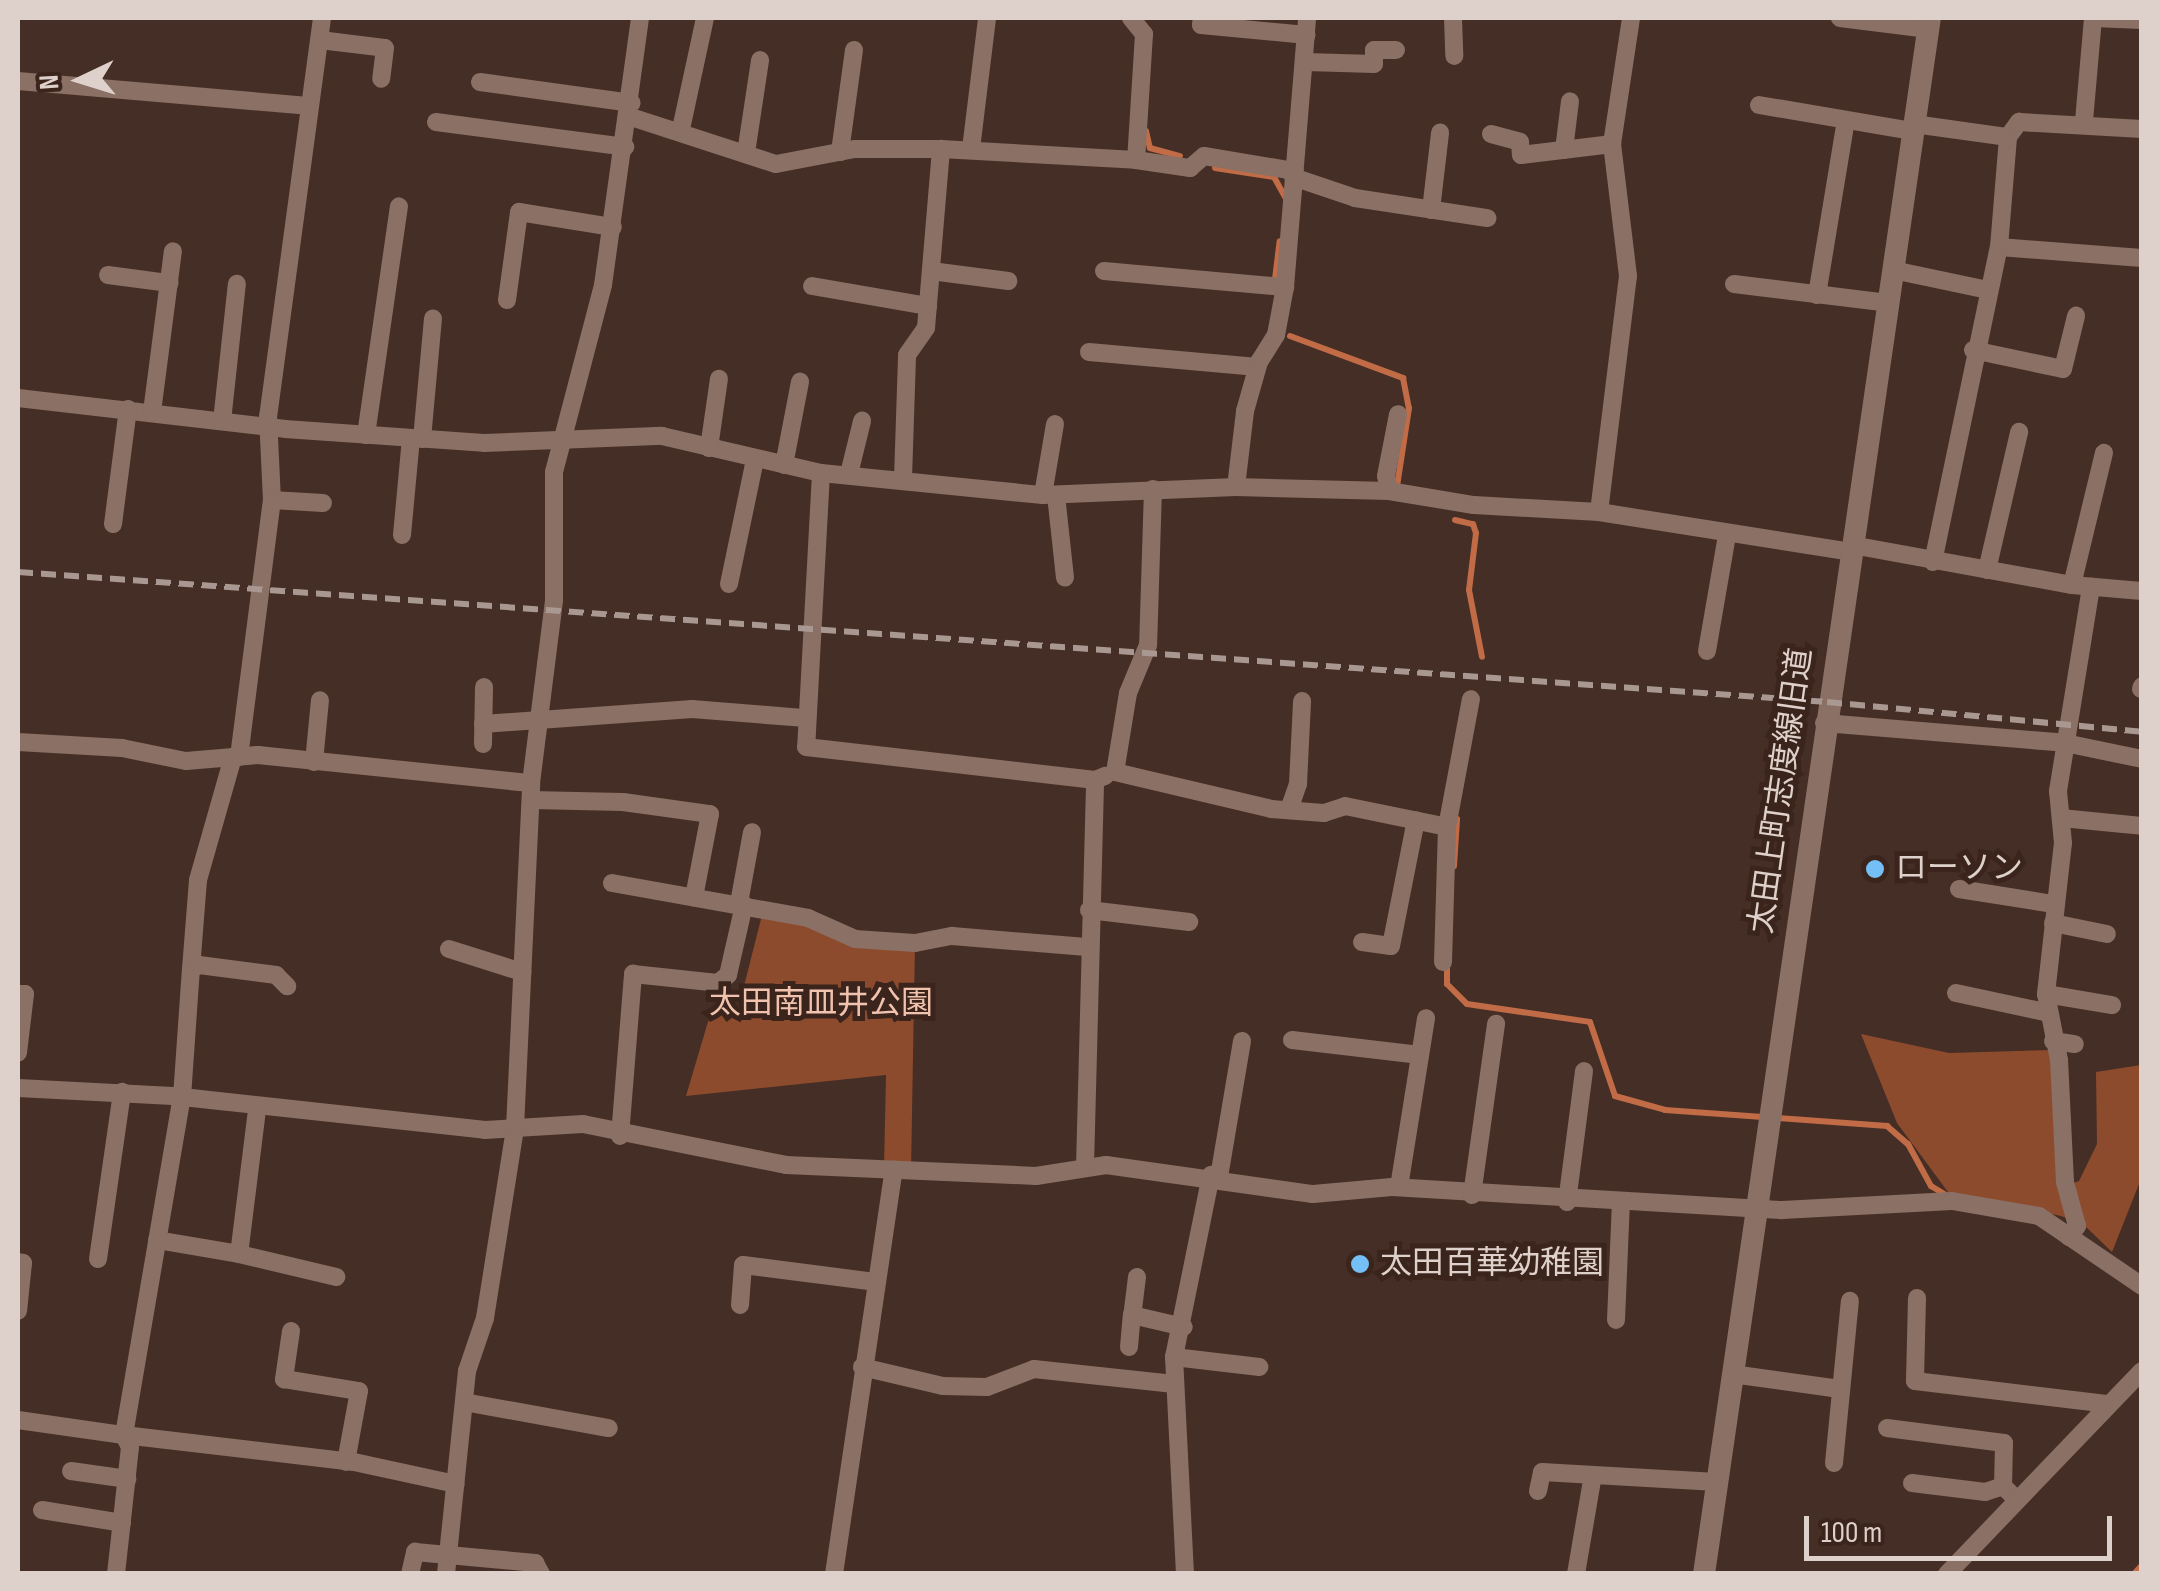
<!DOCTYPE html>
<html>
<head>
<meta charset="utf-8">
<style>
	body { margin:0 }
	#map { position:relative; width:2159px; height:1591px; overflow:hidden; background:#452e25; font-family:"Sofia Sans Condensed","Noto Sans JP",sans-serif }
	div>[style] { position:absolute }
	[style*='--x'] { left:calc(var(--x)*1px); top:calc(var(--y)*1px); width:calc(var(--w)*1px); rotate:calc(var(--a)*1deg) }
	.green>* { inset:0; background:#8d4b2d }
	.stream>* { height:6px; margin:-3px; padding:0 3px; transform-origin:3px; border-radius:3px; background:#c16c46 }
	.minor>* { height:18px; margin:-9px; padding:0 9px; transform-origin:9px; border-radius:9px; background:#8a7065 }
	.tertiary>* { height:22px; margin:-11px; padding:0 11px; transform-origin:11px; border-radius:11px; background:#8a7065 }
	.rail>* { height:6px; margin-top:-3px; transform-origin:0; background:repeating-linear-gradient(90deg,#a99891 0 15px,transparent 0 23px) }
	.dots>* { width:28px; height:28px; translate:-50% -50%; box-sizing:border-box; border:5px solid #3a241b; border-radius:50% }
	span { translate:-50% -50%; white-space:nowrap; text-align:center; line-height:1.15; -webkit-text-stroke:10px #3a241b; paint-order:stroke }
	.street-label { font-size:32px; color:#ded0ca }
	.poi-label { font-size:32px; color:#ded0ca }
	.left { translate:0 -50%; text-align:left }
	.park-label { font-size:32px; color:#f1c3af }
	.frame { position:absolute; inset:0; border:20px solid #ded0ca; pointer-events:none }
	.north { position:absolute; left:30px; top:30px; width:100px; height:100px; -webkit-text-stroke:8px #3a241b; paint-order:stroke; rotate:266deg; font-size:28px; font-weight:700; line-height:40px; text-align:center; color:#ded0ca }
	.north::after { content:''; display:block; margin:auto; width:35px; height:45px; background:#ded0ca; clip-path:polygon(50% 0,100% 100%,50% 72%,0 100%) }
	.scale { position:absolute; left:1804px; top:1516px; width:308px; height:45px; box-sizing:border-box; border:5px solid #ded0ca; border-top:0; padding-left:12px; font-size:30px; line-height:35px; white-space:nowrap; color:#ded0ca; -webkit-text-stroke:8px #3a241b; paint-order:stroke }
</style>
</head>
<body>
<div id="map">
	<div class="green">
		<i style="clip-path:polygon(763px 911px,855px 939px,915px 943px,911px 1170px,884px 1167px,886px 1075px,686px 1096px,710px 1015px,739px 1006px)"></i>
		<i style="clip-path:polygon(1861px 1034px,1949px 1053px,2051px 1050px,2063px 1187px,2079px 1181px,2097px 1144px,2096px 1072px,2141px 1065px,2141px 1179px,2112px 1252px,2084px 1225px,2061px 1216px,1948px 1192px,1897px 1123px)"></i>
	</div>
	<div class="stream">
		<i style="--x:1146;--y:131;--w:17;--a:77"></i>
		<i style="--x:1150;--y:148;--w:31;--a:15"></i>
		<i style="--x:1215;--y:168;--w:60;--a:8.7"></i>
		<i style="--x:1274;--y:177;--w:25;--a:61"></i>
		<i style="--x:1275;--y:279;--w:38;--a:-83"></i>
		<i style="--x:1290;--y:336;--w:121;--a:20.4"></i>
		<i style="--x:1403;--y:378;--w:31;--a:79"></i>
		<i style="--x:1409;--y:408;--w:79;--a:98.7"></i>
		<i style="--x:1455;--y:520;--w:18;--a:13"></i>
		<i style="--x:1473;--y:524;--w:9;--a:72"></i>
		<i style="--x:1476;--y:533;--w:57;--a:97"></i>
		<i style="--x:1469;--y:590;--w:68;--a:79"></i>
		<i style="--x:1454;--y:866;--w:47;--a:-86.3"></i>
		<i style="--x:1447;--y:963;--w:21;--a:90"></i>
		<i style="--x:1447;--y:984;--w:28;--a:45"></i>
		<i style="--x:1467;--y:1004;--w:124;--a:8.3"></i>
		<i style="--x:1590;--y:1022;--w:78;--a:71.3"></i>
		<i style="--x:1615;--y:1096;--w:52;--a:15.6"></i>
		<i style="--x:1665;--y:1110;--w:223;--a:4.1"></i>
		<i style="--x:1887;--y:1126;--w:28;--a:41"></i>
		<i style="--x:1908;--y:1144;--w:48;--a:61.3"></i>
		<i style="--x:1931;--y:1186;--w:17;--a:31"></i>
		<i style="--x:2134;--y:1574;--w:12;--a:-48"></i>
	</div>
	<div class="minor">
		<i style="--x:322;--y:18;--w:402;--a:97.7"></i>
		<i style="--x:268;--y:416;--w:84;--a:87.3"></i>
		<i style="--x:272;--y:500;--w:51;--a:3.4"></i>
		<i style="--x:1131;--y:18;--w:21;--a:51"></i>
		<i style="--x:1144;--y:34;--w:126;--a:93.6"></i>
		<i style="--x:1136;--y:160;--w:55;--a:8.4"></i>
		<i style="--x:1190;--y:168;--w:18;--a:-41"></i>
		<i style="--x:1204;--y:156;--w:92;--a:9.4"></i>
		<i style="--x:1202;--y:18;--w:7;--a:98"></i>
		<i style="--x:1201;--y:25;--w:106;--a:5.4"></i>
		<i style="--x:1453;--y:18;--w:38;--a:88"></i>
		<i style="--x:1840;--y:18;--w:89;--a:7.1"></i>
		<i style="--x:320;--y:40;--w:65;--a:7"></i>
		<i style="--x:385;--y:48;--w:31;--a:97"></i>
		<i style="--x:1306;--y:62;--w:68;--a:1.7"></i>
		<i style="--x:1374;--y:64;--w:14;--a:-90"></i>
		<i style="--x:1374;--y:50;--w:22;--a:0"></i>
		<i style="--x:18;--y:81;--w:291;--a:4.9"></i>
		<i style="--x:480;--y:82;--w:153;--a:7.9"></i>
		<i style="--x:1759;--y:105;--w:156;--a:9.6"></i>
		<i style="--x:631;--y:117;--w:152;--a:18"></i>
		<i style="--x:776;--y:164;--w:80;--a:-10.8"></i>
		<i style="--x:855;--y:149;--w:86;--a:0"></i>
		<i style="--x:2084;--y:121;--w:103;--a:-85"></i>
		<i style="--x:2093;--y:18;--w:49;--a:2.3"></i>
		<i style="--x:436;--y:122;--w:191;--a:7.5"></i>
		<i style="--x:1914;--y:124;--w:95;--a:7.9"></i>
		<i style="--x:2008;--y:137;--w:19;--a:-54"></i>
		<i style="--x:2019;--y:122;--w:123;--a:3.3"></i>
		<i style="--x:681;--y:129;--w:114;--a:-77.8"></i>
		<i style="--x:1491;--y:134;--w:30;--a:15"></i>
		<i style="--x:1520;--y:142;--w:13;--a:86"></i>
		<i style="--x:1521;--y:155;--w:92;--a:-6.9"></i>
		<i style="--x:971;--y:149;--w:132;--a:-83"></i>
		<i style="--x:1564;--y:150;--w:49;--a:-83"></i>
		<i style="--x:840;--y:152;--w:103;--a:-82.2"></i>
		<i style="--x:746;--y:153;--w:94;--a:-81.4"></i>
		<i style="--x:1293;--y:177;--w:65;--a:18.7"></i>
		<i style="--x:1355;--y:198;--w:134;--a:8.6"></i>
		<i style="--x:1431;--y:210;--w:78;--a:-83.3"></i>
		<i style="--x:1999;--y:247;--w:143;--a:4.4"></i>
		<i style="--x:1893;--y:270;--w:97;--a:11.9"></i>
		<i style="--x:931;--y:271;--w:78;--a:7.4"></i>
		<i style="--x:1104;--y:271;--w:182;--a:5.1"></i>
		<i style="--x:108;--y:275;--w:62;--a:7.5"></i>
		<i style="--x:1734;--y:284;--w:155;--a:7"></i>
		<i style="--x:812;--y:286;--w:118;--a:9.8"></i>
		<i style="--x:1817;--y:295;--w:177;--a:-80.6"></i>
		<i style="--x:507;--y:300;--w:89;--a:-82.2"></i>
		<i style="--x:519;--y:212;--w:95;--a:9.1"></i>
		<i style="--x:1973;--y:350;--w:92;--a:11.9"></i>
		<i style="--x:2063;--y:369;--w:55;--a:-76.2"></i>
		<i style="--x:1089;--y:352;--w:169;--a:5.1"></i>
		<i style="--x:18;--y:398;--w:269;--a:6.6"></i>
		<i style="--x:285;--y:429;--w:199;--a:4"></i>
		<i style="--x:484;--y:443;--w:178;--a:-2.3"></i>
		<i style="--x:662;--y:436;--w:163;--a:13.1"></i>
		<i style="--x:821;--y:473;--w:223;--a:5.7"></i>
		<i style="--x:1043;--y:495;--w:193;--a:-2.4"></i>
		<i style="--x:1236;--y:487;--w:153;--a:1.5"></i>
		<i style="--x:1389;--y:491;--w:86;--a:9.4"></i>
		<i style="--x:1474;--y:505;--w:125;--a:3.2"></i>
		<i style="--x:1599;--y:512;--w:255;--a:9"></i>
		<i style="--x:152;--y:412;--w:162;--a:-82.6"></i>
		<i style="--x:222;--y:421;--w:138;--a:-83.8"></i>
		<i style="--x:366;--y:435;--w:231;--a:-81.8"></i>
		<i style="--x:422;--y:439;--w:121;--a:-84.8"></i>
		<i style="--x:709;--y:448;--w:70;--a:-81.8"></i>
		<i style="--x:784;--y:465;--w:85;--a:-79.1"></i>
		<i style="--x:821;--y:473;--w:274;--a:93.1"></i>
		<i style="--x:806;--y:747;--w:291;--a:6.5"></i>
		<i style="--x:849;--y:474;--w:55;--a:-76.2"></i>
		<i style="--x:903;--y:478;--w:123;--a:-88.1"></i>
		<i style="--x:907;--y:355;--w:33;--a:-55"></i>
		<i style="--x:926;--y:328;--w:180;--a:-85.2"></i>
		<i style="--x:941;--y:149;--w:195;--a:3.2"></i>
		<i style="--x:1236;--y:487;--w:77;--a:-83.2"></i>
		<i style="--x:1245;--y:411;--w:51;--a:-74.1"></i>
		<i style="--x:1259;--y:362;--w:32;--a:-58"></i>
		<i style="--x:1276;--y:335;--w:49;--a:-79.4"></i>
		<i style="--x:1285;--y:287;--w:270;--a:-85.3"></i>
		<i style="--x:1153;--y:489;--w:156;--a:91.8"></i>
		<i style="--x:1148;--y:645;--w:52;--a:112.6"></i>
		<i style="--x:1128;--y:693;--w:80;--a:99.3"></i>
		<i style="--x:1115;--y:772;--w:160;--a:13.3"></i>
		<i style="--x:1271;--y:809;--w:53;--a:4.3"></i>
		<i style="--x:1324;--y:813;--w:22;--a:-18"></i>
		<i style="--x:1345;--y:806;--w:104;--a:11.6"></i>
		<i style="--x:1389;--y:491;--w:15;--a:-101"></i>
		<i style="--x:1386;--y:476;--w:63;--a:-79"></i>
		<i style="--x:1043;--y:495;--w:72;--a:-80.4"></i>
		<i style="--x:1056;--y:495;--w:83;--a:83.8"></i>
		<i style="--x:1599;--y:512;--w:238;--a:-83"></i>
		<i style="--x:1628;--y:276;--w:133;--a:-96.9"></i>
		<i style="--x:1612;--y:144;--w:127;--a:-81.4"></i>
		<i style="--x:113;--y:524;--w:116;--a:-82.6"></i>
		<i style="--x:402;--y:535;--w:97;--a:-84.7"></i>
		<i style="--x:1852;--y:545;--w:224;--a:10.3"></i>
		<i style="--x:2072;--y:585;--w:70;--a:4.9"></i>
		<i style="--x:1933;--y:562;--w:322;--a:-78.2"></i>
		<i style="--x:1999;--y:247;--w:110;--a:-85.3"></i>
		<i style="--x:1987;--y:570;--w:142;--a:-76.9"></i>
		<i style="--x:729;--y:584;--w:127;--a:-78.2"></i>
		<i style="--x:2072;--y:585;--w:136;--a:-76.4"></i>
		<i style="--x:1707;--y:651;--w:118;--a:-80.2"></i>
		<i style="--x:2141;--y:689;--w:3;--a:-72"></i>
		<i style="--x:1824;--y:723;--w:242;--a:4.7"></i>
		<i style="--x:2065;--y:743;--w:79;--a:11.7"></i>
		<i style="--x:483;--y:724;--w:210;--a:-4.1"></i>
		<i style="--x:692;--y:709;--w:111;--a:4.6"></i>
		<i style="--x:18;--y:742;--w:104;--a:3.3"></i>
		<i style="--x:122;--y:748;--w:65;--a:11.5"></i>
		<i style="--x:186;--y:761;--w:72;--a:-4.8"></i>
		<i style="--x:258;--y:755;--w:274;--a:5.9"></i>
		<i style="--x:483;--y:744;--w:57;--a:-89"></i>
		<i style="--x:239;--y:757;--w:259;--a:-82.7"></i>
		<i style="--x:314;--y:762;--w:62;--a:-84.5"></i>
		<i style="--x:531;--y:800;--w:92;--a:1.2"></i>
		<i style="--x:623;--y:802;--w:88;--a:7.9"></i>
		<i style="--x:710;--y:814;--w:85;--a:100.9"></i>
		<i style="--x:1289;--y:810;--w:28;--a:-71"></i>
		<i style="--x:1298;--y:784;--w:83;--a:-87.2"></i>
		<i style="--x:2061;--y:818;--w:81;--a:5.6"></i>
		<i style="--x:612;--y:883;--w:199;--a:10.1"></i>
		<i style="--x:808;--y:918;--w:51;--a:24.1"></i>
		<i style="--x:855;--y:939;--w:60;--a:3.8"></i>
		<i style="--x:915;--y:943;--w:38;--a:-11"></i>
		<i style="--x:952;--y:936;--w:135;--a:4.7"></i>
		<i style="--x:1959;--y:889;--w:96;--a:9"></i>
		<i style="--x:739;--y:903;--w:72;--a:-79.6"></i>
		<i style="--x:1089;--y:910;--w:101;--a:6.8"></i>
		<i style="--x:2053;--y:923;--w:55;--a:11.5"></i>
		<i style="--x:1362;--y:942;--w:29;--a:8"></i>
		<i style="--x:1391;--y:946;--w:128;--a:-78.8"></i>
		<i style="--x:449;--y:949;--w:77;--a:17.5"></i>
		<i style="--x:1443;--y:962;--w:135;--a:-88.3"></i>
		<i style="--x:1447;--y:827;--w:130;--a:-79.4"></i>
		<i style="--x:191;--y:969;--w:89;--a:-85.5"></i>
		<i style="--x:198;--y:880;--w:128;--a:-74.1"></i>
		<i style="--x:1956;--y:993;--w:95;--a:12.1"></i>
		<i style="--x:18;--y:994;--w:7;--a:0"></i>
		<i style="--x:25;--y:994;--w:59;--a:96.8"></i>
		<i style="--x:2046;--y:994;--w:67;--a:9.5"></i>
		<i style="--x:1292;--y:1040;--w:129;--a:6.7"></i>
		<i style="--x:2053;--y:1041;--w:22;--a:8"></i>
		<i style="--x:18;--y:1088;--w:155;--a:3"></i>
		<i style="--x:173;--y:1096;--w:314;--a:6.2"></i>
		<i style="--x:485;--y:1130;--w:98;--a:-3.5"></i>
		<i style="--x:583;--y:1124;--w:207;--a:11.4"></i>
		<i style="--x:786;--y:1165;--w:250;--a:2.5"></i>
		<i style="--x:1036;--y:1176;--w:71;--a:-8.9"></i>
		<i style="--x:1106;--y:1165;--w:209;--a:8"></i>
		<i style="--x:1313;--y:1194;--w:79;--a:-5.1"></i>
		<i style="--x:1392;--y:1187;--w:391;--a:3.4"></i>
		<i style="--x:1782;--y:1210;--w:170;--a:-3"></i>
		<i style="--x:1952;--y:1201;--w:88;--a:9.8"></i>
		<i style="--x:2039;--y:1216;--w:125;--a:34.2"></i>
		<i style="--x:257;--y:1110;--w:145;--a:97.1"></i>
		<i style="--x:239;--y:1254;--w:100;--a:13.3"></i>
		<i style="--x:620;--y:1136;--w:163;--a:-85.4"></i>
		<i style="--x:633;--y:974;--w:85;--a:6"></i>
		<i style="--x:718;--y:983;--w:13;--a:-39"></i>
		<i style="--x:728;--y:975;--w:72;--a:-77.1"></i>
		<i style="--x:1085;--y:1167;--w:387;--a:-88.5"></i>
		<i style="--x:1095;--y:780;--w:11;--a:-22"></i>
		<i style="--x:1219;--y:1177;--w:138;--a:-80.4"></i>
		<i style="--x:1399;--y:1187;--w:171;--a:-80.9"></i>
		<i style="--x:1472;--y:1195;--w:173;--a:-82"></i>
		<i style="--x:1567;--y:1202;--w:132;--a:-82.6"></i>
		<i style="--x:2069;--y:1237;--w:14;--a:-54"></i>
		<i style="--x:2077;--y:1226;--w:46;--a:-105.3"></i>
		<i style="--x:2065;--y:1182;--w:122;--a:-92.8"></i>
		<i style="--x:2059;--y:1060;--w:67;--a:-101.1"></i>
		<i style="--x:2046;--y:994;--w:152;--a:-83.6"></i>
		<i style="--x:2063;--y:843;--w:52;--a:-95.5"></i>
		<i style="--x:2058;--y:791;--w:207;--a:-80.8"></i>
		<i style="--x:157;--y:1240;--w:83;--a:9.7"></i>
		<i style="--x:98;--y:1259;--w:169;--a:-81.8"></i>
		<i style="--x:18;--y:1262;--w:5;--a:11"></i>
		<i style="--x:23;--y:1263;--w:48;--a:95.9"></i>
		<i style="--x:1137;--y:1277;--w:38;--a:97"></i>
		<i style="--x:1132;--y:1315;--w:53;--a:13"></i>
		<i style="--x:1917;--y:1298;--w:83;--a:91.4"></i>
		<i style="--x:1915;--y:1381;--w:195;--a:6.8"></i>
		<i style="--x:740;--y:1305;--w:40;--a:-85.7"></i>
		<i style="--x:743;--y:1265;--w:133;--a:7.3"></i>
		<i style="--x:1616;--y:1320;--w:117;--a:-87.6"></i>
		<i style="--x:291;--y:1331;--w:49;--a:98.3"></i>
		<i style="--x:284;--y:1379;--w:76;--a:9.1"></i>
		<i style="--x:359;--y:1391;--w:72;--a:100.4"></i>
		<i style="--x:1129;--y:1347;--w:32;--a:-85"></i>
		<i style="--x:1174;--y:1357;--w:86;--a:6.7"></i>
		<i style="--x:862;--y:1367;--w:83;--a:13.2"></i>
		<i style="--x:943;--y:1386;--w:44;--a:1.3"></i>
		<i style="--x:987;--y:1387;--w:50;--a:-21"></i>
		<i style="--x:1034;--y:1369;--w:141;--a:6.1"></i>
		<i style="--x:1732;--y:1374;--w:109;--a:7.9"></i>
		<i style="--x:464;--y:1402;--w:147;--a:10.2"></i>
		<i style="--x:18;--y:1420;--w:107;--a:8.1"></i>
		<i style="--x:124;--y:1435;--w:343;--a:-80.3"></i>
		<i style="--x:182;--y:1097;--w:128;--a:-86"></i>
		<i style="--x:191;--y:969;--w:9;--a:-27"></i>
		<i style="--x:199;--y:965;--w:78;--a:7.4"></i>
		<i style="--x:276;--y:975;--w:16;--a:45"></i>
		<i style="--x:1887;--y:1428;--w:118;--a:7.3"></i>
		<i style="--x:2004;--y:1443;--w:43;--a:91.3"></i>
		<i style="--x:2003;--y:1486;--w:20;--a:45"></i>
		<i style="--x:1834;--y:1463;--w:163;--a:-84.4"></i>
		<i style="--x:71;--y:1471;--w:57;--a:8.1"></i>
		<i style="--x:1912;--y:1483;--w:74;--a:7"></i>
		<i style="--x:1985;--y:1492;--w:19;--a:-18"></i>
		<i style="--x:1538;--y:1491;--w:19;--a:-78"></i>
		<i style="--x:1542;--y:1472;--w:175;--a:3.3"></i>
		<i style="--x:42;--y:1510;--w:81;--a:9.2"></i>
		<i style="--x:116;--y:1574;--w:128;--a:-83.7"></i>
		<i style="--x:130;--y:1447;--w:13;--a:-117"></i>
		<i style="--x:124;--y:1435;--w:232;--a:6.7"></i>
		<i style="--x:354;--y:1462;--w:104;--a:12.2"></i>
		<i style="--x:410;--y:1574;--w:23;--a:-77"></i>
		<i style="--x:415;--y:1552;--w:121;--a:5.2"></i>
		<i style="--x:535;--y:1563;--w:13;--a:61"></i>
		<i style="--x:446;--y:1574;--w:204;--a:-84.1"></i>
		<i style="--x:467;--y:1371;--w:56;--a:-71.2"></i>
		<i style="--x:485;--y:1318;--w:192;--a:-81"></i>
		<i style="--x:515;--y:1128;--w:345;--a:-87.3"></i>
		<i style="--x:531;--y:783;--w:184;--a:-82.8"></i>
		<i style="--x:554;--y:600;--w:128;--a:-90"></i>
		<i style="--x:554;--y:472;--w:193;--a:-75.3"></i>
		<i style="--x:603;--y:285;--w:270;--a:-82.1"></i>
		<i style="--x:834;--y:1574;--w:409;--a:-81.6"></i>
		<i style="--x:1185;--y:1574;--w:217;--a:-92.9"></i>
		<i style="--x:1174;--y:1357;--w:186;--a:-78.5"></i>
		<i style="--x:1576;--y:1574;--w:100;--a:-80.3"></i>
		<i style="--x:1947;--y:1574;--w:281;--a:-46.2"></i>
	</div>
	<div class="tertiary">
		<i style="--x:1704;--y:1574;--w:1572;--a:-81.74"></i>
	</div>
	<div class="rail">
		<i style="--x:18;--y:572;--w:1814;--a:4.11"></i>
		<i style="--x:1827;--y:702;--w:316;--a:5.4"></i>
	</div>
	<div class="dots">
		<i style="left:1875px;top:869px;background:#74c0f6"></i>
		<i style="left:1360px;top:1264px;background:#74c0f6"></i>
	</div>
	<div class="street-label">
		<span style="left:1782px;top:791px;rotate:-82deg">太田上町志度線旧道</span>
	</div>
	<div class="poi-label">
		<span class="left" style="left:1895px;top:869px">ローソン</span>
		<span class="left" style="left:1380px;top:1264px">太田百華幼稚園</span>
	</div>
	<div class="park-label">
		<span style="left:821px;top:1004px">太田南皿井公園</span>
	</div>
	<div class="frame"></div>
	<div class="north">N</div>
	<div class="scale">100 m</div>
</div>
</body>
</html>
